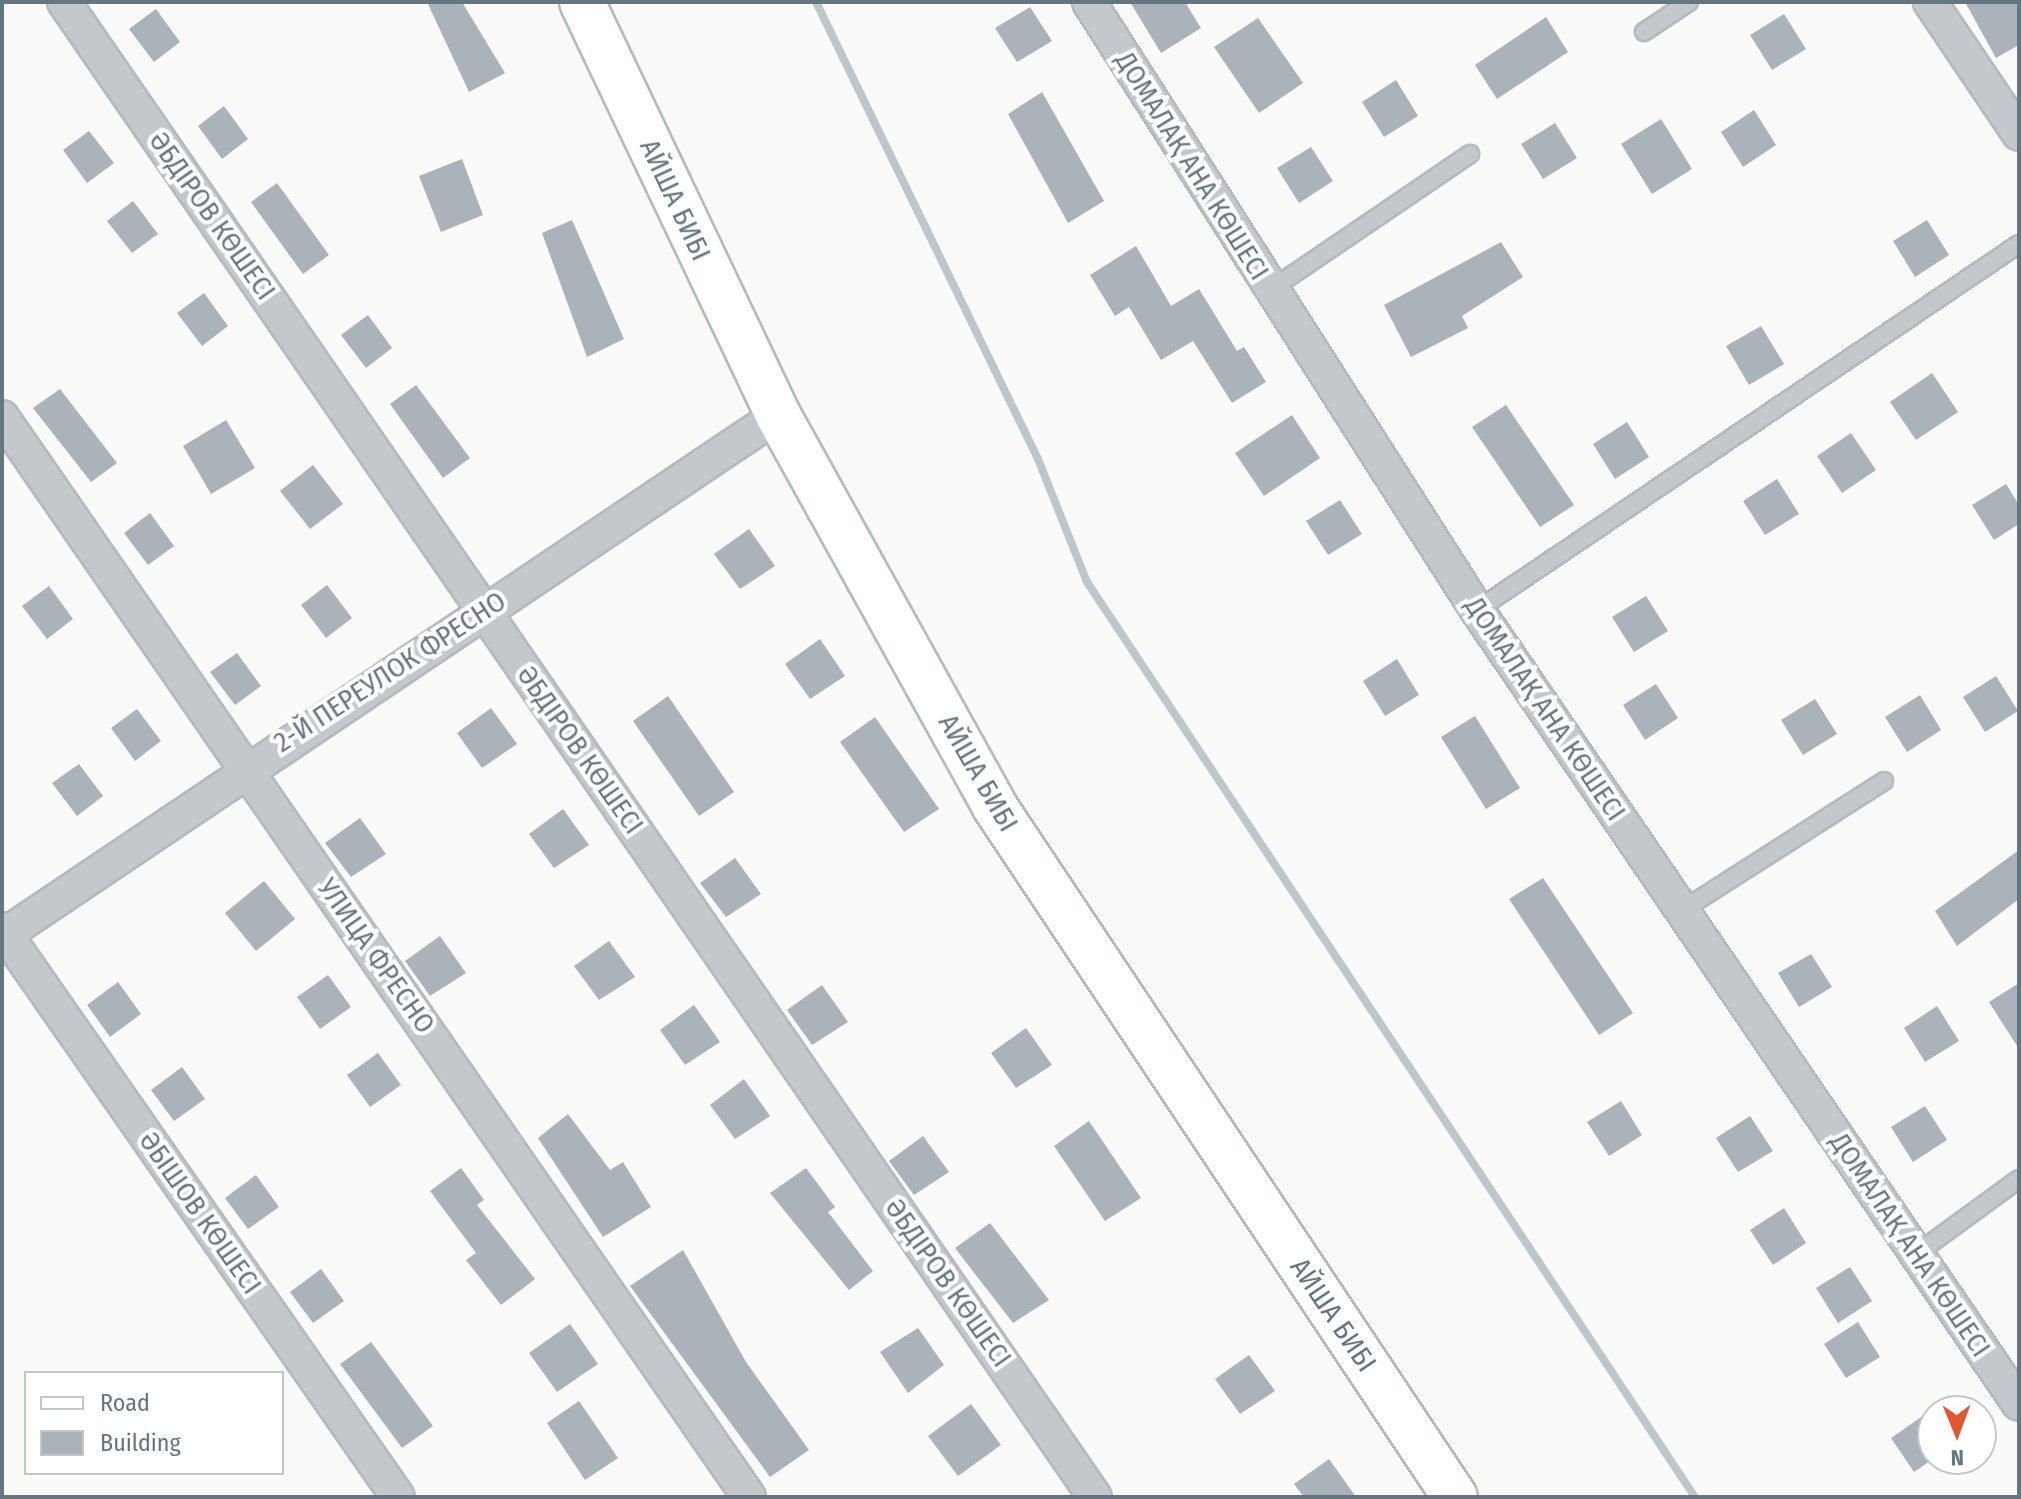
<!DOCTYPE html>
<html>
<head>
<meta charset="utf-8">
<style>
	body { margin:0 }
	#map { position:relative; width:2021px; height:1499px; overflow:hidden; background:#fafaf8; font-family:"Fira Sans Condensed",sans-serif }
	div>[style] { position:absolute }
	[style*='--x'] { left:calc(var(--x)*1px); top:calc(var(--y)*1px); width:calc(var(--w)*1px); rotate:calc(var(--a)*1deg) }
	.stream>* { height:8px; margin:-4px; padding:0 4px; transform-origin:4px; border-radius:4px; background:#bbc7cb }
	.building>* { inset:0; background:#aab3b9 }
	.roads { filter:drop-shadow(2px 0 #b5babe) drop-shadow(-2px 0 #b5babe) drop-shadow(0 2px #b5babe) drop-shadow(0 -2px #b5babe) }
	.lane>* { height:16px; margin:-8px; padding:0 8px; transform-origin:8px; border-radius:8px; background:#c3c8cc }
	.street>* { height:32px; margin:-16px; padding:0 16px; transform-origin:16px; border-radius:16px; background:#c3c8cc }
	.primary>* { height:44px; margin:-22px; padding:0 22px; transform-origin:22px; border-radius:22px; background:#fff }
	span { translate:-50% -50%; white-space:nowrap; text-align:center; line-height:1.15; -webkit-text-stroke:8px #fff; paint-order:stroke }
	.street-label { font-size:28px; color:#657683 }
	.frame { position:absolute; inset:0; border:4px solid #657683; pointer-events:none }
	.legend { position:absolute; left:24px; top:1371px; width:260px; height:104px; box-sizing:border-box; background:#fff; border:2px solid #c1c8cd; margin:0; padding:10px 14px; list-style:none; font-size:24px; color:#657683 }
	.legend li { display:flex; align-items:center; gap:16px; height:40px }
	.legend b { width:40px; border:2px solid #c1c8cd }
	.north { position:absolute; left:1917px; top:1395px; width:80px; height:80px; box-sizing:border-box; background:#fff; border:2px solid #c1c8cd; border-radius:50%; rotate:179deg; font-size:22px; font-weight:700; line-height:32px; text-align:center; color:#657683 }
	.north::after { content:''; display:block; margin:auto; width:28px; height:36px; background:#e4572e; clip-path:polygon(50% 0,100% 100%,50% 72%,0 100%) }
</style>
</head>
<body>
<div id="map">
	<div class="stream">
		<i style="--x:816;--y:2;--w:508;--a:64.09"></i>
		<i style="--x:1038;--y:459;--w:132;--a:68.3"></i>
		<i style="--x:1087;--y:582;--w:1099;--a:56.4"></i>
	</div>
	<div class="building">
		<i style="clip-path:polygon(427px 2px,462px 2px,505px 73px,469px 92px)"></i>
		<i style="clip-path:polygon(1130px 2px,1185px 2px,1201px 28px,1161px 53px)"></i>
		<i style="clip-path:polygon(1965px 2px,2019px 2px,2019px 45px,1996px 58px)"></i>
		<i style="clip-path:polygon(1030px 7px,1052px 41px,1017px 62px,995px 28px)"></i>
		<i style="clip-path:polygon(156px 9px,180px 42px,154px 62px,129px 29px)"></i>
		<i style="clip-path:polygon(1784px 14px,1806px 49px,1772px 70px,1750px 35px)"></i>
		<i style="clip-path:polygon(1546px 17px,1568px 52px,1497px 99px,1475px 65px)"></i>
		<i style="clip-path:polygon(1258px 18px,1303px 83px,1259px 113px,1214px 47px)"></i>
		<i style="clip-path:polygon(1396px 80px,1418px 116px,1384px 137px,1362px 102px)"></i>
		<i style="clip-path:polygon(1042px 92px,1104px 201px,1068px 223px,1008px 114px)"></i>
		<i style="clip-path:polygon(224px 106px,248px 139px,222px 159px,198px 126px)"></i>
		<i style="clip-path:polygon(1754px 110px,1776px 145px,1743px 167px,1721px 132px)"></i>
		<i style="clip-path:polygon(1661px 119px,1692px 169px,1652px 194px,1621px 144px)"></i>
		<i style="clip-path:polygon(1555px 123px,1577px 158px,1543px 179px,1521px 144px)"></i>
		<i style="clip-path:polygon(89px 131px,114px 163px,87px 183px,63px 150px)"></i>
		<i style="clip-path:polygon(1311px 147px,1333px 181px,1299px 203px,1277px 168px)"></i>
		<i style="clip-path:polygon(462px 159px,483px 215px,441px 232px,419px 176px)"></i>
		<i style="clip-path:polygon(277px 183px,329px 255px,303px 274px,251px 202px)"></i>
		<i style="clip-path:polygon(133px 201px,158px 234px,132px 253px,107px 221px)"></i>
		<i style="clip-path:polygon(572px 220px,624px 339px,587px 357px,542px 233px)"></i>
		<i style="clip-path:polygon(1927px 220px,1949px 255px,1915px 277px,1893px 241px)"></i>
		<i style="clip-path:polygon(1501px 242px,1523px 277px,1462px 316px,1468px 328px,1411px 357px,1384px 305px)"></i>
		<i style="clip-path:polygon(1136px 246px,1171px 306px,1199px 289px,1237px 351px,1244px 347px,1266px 382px,1232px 403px,1193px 341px,1161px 360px,1129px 307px,1115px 316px,1090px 275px)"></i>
		<i style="clip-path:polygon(204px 293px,228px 326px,202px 346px,177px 313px)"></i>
		<i style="clip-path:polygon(368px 315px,392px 348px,366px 368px,341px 335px)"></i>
		<i style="clip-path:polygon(1761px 326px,1784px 364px,1749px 385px,1726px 346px)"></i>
		<i style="clip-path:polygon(1932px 373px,1958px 412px,1916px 440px,1890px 402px)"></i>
		<i style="clip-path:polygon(416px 385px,470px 458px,443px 478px,390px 404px)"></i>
		<i style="clip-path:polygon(60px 389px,117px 463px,91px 482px,33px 408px)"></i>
		<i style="clip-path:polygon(1506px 405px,1574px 505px,1540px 527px,1472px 427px)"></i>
		<i style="clip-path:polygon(1292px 415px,1320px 458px,1264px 496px,1235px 453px)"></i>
		<i style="clip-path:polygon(226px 420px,255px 468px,211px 494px,183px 446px)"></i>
		<i style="clip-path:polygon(1627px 422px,1649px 457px,1615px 479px,1593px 444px)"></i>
		<i style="clip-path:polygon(1851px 433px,1876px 470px,1842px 493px,1817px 456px)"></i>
		<i style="clip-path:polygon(313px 465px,343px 504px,310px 529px,280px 491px)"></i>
		<i style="clip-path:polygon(1777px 479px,1799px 514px,1765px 535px,1743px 501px)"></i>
		<i style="clip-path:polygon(2006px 484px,2019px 505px,2019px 524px,1994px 540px,1972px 505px)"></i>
		<i style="clip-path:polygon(1340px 500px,1362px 534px,1328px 555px,1306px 521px)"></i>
		<i style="clip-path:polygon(150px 513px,174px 546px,148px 565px,124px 533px)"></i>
		<i style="clip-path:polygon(749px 529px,775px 566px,740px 589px,714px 554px)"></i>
		<i style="clip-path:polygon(327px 585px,352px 618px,326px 638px,301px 605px)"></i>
		<i style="clip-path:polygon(49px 586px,73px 619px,47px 639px,22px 606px)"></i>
		<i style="clip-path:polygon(1646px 596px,1668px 631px,1634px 652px,1612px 617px)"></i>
		<i style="clip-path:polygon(820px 639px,845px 676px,810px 699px,785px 664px)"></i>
		<i style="clip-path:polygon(237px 653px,261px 686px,235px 705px,210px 672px)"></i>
		<i style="clip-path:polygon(1397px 659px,1419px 695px,1385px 716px,1363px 681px)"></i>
		<i style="clip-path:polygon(1996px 676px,2018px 711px,1985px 732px,1963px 697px)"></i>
		<i style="clip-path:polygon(1656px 684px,1678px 718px,1645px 740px,1623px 705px)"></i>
		<i style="clip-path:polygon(1920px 695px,1941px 730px,1907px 752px,1885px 717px)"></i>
		<i style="clip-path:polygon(668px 696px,734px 792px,699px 816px,633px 721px)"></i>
		<i style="clip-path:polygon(1815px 699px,1837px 734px,1803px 755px,1781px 720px)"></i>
		<i style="clip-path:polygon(491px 708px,517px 744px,482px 768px,457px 733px)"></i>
		<i style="clip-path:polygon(137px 709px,161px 741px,135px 761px,111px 728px)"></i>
		<i style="clip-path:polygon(1475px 716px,1520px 788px,1486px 809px,1441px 737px)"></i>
		<i style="clip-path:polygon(875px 717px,939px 809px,904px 832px,840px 742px)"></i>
		<i style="clip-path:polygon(79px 764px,103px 796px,77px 816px,52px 783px)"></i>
		<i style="clip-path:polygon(563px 809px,589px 845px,554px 868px,529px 834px)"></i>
		<i style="clip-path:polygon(360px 818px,386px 854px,351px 877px,325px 843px)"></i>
		<i style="clip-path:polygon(2019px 850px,2019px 899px,1957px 946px,1935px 911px)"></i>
		<i style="clip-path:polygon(735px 858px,761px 894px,726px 917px,700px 883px)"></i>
		<i style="clip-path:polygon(1543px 878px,1633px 1013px,1599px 1035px,1509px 899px)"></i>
		<i style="clip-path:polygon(264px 881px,295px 919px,256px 951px,225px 913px)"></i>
		<i style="clip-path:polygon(440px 936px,466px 973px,430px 996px,405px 961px)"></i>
		<i style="clip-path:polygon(609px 941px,635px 977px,599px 1000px,574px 966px)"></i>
		<i style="clip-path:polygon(1811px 954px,1832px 987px,1799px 1007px,1778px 973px)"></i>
		<i style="clip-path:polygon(328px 975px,351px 1007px,320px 1029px,297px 997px)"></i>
		<i style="clip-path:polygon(118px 982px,141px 1014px,110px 1037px,87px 1005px)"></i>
		<i style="clip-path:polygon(2019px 983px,2019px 1049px,1989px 1002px)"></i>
		<i style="clip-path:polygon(822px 985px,848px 1022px,812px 1045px,787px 1010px)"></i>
		<i style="clip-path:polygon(694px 1005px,720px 1042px,685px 1065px,660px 1030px)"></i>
		<i style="clip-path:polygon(1937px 1006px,1959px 1041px,1925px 1062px,1904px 1028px)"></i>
		<i style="clip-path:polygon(1026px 1028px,1052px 1065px,1016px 1088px,991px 1053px)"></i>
		<i style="clip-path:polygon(378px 1053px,401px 1085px,370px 1107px,347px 1075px)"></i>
		<i style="clip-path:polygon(182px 1067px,205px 1099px,174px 1121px,151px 1090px)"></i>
		<i style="clip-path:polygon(744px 1079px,770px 1116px,735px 1139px,710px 1105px)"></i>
		<i style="clip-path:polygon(1621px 1101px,1642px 1135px,1609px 1156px,1587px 1122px)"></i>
		<i style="clip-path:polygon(1925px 1106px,1947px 1140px,1913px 1162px,1891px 1127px)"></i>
		<i style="clip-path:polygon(568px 1114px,610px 1170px,623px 1162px,651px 1207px,603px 1237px,538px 1138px)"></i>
		<i style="clip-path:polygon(1750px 1116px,1773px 1151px,1738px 1172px,1716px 1138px)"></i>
		<i style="clip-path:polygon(1089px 1121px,1141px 1198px,1105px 1221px,1054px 1146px)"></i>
		<i style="clip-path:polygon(923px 1136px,949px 1172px,914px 1195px,889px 1161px)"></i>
		<i style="clip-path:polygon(461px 1168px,484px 1200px,477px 1205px,535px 1279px,501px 1305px,466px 1260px,476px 1253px,430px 1191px)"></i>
		<i style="clip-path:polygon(806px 1168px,835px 1207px,828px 1212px,873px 1271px,849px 1290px,770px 1193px)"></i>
		<i style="clip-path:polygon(256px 1175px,279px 1207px,248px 1229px,225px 1198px)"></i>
		<i style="clip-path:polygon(1784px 1208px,1806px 1243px,1773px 1265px,1750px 1230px)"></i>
		<i style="clip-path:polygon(990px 1223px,1049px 1300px,1013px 1323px,955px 1248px)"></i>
		<i style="clip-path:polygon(683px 1250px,746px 1362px,809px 1450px,770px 1477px,630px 1286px)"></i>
		<i style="clip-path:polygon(1850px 1267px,1872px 1301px,1838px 1323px,1816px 1288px)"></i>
		<i style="clip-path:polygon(321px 1269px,344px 1301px,313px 1323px,290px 1292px)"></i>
		<i style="clip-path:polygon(1858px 1322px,1880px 1357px,1846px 1378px,1824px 1344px)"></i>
		<i style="clip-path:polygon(570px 1324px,598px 1364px,557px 1392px,529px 1353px)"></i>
		<i style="clip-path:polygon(918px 1328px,944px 1365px,908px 1393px,880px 1352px)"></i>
		<i style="clip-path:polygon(371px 1342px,433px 1426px,402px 1448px,340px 1364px)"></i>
		<i style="clip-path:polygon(1249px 1355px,1275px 1391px,1240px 1414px,1215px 1379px)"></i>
		<i style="clip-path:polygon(579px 1401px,618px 1458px,585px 1480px,547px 1423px)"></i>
		<i style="clip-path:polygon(971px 1404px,1001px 1445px,958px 1476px,928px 1436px)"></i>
		<i style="clip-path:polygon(1924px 1415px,1933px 1428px,1933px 1459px,1914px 1472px,1891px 1438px)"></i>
		<i style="clip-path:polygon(1329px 1459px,1356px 1497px,1304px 1497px,1294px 1484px)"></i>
	</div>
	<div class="roads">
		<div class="lane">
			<i style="--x:1644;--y:32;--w:54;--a:-33.7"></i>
			<i style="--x:1270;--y:290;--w:242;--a:-34.2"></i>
			<i style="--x:1477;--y:610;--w:654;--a:-34.03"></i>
			<i style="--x:1681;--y:911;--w:241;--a:-32.6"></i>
			<i style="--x:1916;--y:1254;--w:127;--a:-36.1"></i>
		</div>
		<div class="street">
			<i style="--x:64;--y:2;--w:1816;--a:55.41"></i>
			<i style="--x:1089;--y:2;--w:721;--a:57.46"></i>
			<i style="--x:1477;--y:610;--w:961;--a:55.68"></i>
			<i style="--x:1930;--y:2;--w:159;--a:56"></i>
			<i style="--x:2;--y:417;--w:1313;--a:55.33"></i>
			<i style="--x:2;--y:929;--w:692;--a:55.12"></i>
			<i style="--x:6;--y:934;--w:930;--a:-33.91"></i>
		</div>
		<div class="primary">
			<i style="--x:582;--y:2;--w:457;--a:64.6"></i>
			<i style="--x:778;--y:415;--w:448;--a:61"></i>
			<i style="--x:995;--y:807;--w:829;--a:56.31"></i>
		</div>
	</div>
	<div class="street-label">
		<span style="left:1192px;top:166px;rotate:58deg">ДОМАЛАҚ АНА КӨШЕСІ</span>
		<span style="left:675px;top:200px;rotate:65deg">АЙША БИБІ</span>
		<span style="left:212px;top:216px;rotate:55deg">ӘБДІРОВ КӨШЕСІ</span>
		<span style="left:390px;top:672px;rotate:-33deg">2-Й ПЕРЕУЛОК ФРЕСНО</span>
		<span style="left:1545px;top:709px;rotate:56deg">ДОМАЛАҚ АНА КӨШЕСІ</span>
		<span style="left:580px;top:750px;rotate:55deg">ӘБДІРОВ КӨШЕСІ</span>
		<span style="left:978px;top:773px;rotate:60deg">АЙША БИБІ</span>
		<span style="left:376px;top:956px;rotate:55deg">УЛИЦА ФРЕСНО</span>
		<span style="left:200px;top:1213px;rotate:55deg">ӘБІШОВ КӨШЕСІ</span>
		<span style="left:1910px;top:1245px;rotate:56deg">ДОМАЛАҚ АНА КӨШЕСІ</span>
		<span style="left:948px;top:1283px;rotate:55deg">ӘБДІРОВ КӨШЕСІ</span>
		<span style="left:1333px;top:1315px;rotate:56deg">АЙША БИБІ</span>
	</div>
	<div class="frame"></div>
	<ul class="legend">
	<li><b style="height:10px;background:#fff"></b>Road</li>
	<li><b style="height:22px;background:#aab3b9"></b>Building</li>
	</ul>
	<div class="north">N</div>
</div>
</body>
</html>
